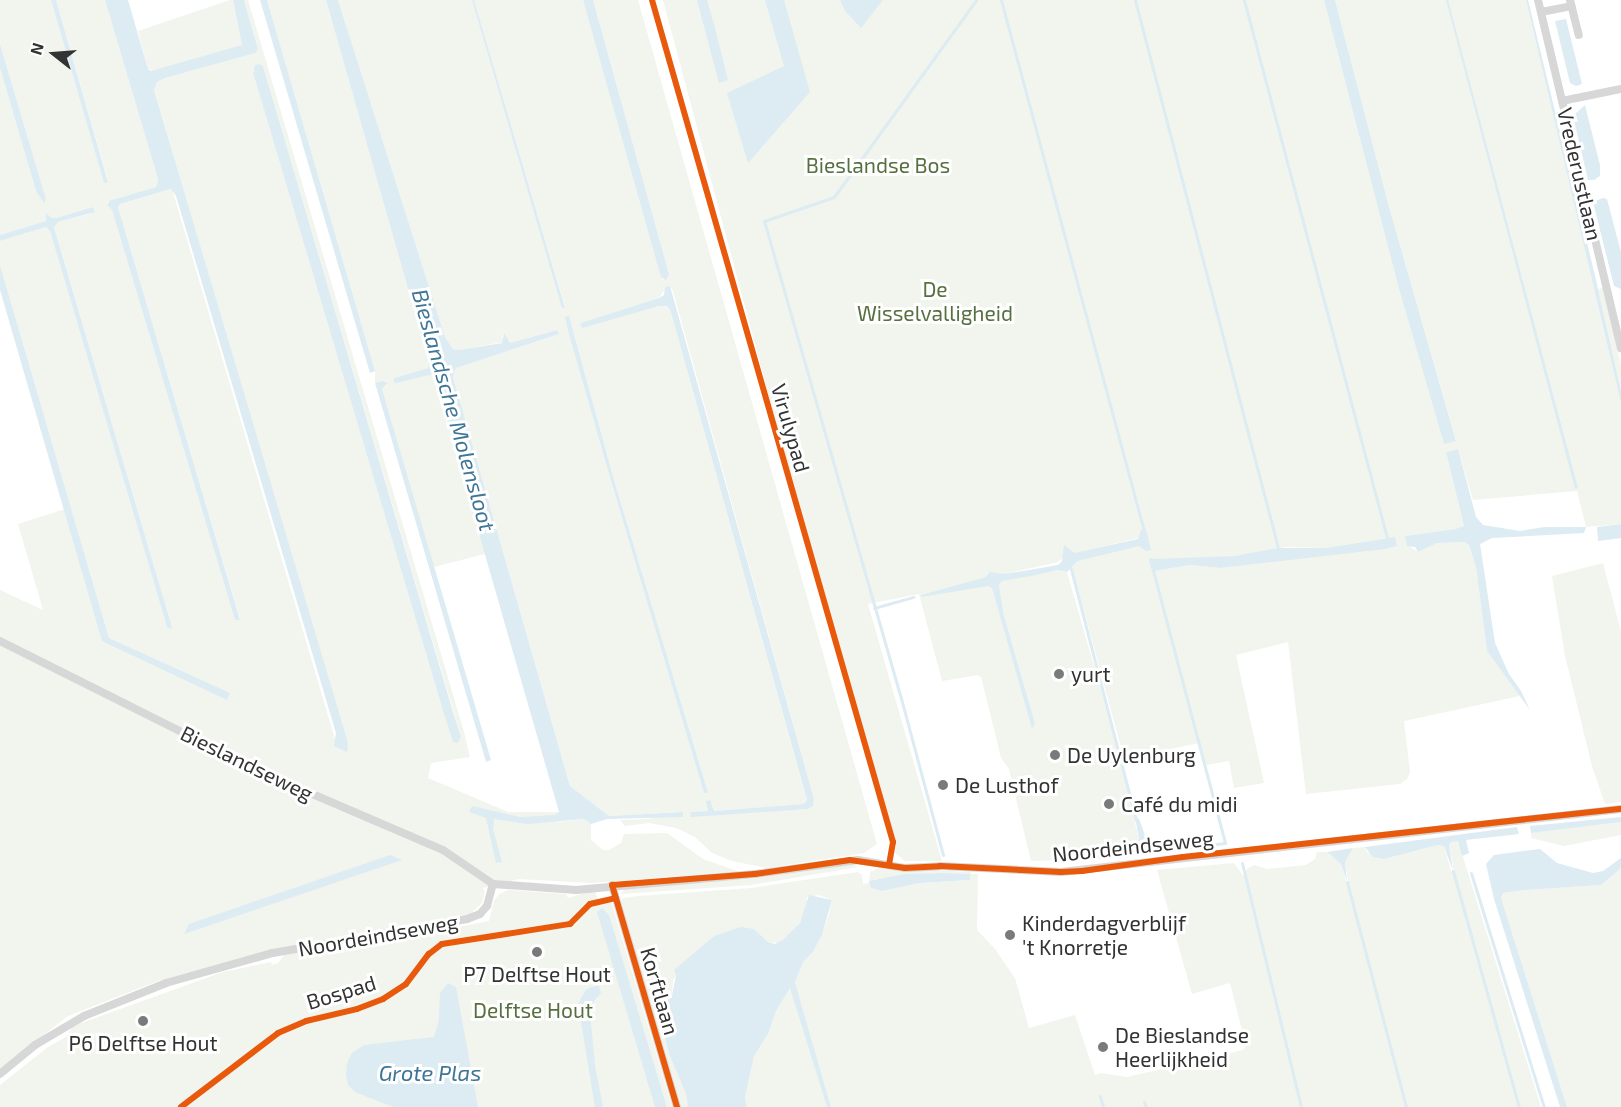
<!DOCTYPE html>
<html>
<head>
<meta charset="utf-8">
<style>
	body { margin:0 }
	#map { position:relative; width:1621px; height:1107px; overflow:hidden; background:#fff; font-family:"Exo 2",sans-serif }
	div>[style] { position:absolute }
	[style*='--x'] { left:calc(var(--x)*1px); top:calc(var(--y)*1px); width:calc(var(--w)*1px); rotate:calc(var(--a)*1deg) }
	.green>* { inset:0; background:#f1f5ed }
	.water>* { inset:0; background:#ddebf3 }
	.stream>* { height:3px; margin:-1.5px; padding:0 1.5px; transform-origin:1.5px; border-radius:1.5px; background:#ddebf3 }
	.street>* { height:8px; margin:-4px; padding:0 4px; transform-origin:4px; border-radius:4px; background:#d7d7d7 }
	.cycleway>* { height:6px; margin:-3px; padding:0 3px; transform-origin:3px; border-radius:3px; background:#e8590c }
	.dots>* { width:16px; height:16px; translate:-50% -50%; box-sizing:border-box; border:3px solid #fff; border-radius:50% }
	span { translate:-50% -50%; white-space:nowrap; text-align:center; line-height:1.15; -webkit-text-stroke:6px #fff; paint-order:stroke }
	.park-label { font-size:21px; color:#56703f }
	.street-label { font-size:21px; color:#333 }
	.poi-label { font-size:21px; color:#333 }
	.left { translate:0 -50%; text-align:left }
	.water-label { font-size:22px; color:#3f7597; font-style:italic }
	.north { position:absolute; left:24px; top:24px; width:60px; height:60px; -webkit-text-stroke:4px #fff; paint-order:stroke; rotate:287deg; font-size:16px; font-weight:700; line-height:24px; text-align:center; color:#333 }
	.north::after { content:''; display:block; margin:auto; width:21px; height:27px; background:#333; clip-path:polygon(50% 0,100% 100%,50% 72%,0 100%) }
</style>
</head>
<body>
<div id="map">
	<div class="green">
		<i style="clip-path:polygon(evenodd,0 0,51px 0,104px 182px,108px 180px,56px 0,105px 0,158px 179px,156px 187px,107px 202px,107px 205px,112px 210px,235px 620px,240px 619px,118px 207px,120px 204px,172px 189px,335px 739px,347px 745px,154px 89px,157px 82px,165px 78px,256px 53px,258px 49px,244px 0,248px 0,464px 732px,470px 757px,431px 763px,428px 778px,508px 812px,558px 812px,559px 822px,584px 819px,591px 824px,591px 840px,603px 850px,609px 850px,621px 843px,624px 834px,667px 833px,703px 859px,740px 872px,592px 883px,519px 879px,483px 888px,485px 892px,482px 903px,469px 915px,261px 953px,158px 981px,68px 1016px,0 1069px,0 590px,43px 610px,18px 524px,65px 509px,102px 639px,229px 693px,109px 638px,0 265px,0 241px,46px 227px,50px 231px,167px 627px,172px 627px,54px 226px,58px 222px,90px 214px,93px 207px,56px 218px,52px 218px,46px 213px,46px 221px,0 235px,0 68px,36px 191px,46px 199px,0 44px,0 0,260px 64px,263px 66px,461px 737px,441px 704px,253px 73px,253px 70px,260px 64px)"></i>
		<i style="clip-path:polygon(230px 0,233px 0,242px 45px,178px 65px,156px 71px,148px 69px,138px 31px)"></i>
		<i style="clip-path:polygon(267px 0,326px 0,429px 363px,428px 368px,394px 378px,432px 373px,485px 554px,434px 567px,382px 389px,387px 385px,382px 381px,375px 383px,375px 371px)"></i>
		<i style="clip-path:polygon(evenodd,338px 0,472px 0,563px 308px,565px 307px,474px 0,583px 0,663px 280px,669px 274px,593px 0,638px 0,877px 844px,864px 853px,767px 868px,732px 861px,712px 853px,695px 837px,676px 828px,649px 823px,625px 826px,620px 820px,648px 819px,682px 812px,609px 816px,570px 786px,453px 377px,456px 368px,559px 334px,557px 330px,510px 343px,502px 334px,503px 342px,459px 350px,453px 349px,445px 337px,338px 0,667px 286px,672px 288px,814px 799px,814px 802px,808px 809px,691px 816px,691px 812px,708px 811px,712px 802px,713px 811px,805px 804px,807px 801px,670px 309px,662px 305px,583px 328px,580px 324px,659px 298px,667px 286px,338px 0,572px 327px,614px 480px,707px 793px,704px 793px,611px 481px,568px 331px,572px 327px)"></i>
		<i style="clip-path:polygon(evenodd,663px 0,1324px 0,1399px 289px,1444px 443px,1456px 440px,1388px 203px,1335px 0,1526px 0,1621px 403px,1621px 524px,1586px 527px,1577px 491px,1473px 500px,1458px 449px,1446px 452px,1464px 526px,1455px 529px,1405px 536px,1409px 546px,1418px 552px,1437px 543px,1464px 542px,1469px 545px,1476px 567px,1487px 651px,1520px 696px,1404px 721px,1410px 772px,1407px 779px,1400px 784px,1306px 794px,1288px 642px,1236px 655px,1264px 783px,1234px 788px,1229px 761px,1206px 765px,1200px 743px,1124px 758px,1072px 567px,1078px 561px,1144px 544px,1143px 537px,1066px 555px,1058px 562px,1009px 573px,988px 586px,992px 588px,1032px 728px,1035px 723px,1004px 616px,999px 585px,1002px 581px,1058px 570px,1067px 572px,1121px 760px,1140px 845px,1136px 855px,1111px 859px,1031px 861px,1009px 769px,1001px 758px,981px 677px,978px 675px,942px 681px,919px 594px,868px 604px,942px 861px,905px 861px,895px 853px,896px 842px,776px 423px,663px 0,1387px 538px,1397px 546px,1220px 568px,1190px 565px,1155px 571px,1152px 560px,1234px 556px,1286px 547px,1325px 548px,1387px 538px)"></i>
		<i style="clip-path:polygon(1603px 288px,1621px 365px,1621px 391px,1598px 289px)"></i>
		<i style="clip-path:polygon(1603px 563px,1621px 632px,1621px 802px,1605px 804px,1592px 766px,1565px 656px,1552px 576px)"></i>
		<i style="clip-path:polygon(1621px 822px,1621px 835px,1564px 846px,1531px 838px,1531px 833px)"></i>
		<i style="clip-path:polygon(evenodd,1458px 841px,1541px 1107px,831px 1107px,795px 982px,803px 962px,813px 952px,822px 935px,829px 915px,832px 900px,819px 895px,807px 897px,807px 906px,800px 923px,788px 937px,778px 943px,768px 942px,754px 929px,714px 936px,685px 961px,673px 980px,672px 996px,665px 1002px,660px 997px,659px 1015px,669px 1054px,686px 1094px,688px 1107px,679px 1107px,620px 902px,623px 898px,638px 896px,751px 888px,858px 872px,862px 875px,863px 884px,869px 883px,870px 872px,879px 868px,971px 872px,971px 874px,978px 874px,977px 930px,995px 949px,1015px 978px,1029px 1028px,1075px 1015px,1095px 1075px,1101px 1073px,1127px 1077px,1243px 1050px,1246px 1046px,1230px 983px,1192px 994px,1157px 870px,1234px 863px,1243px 876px,1248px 868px,1255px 865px,1267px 869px,1306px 865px,1315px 859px,1317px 852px,1327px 852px,1341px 864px,1346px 882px,1348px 881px,1345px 862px,1353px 848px,1365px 847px,1367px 852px,1384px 859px,1438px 845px,1444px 846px,1451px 871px,1454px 870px,1449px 845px,1451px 842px,1458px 841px,932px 873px,970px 874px,970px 880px,920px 883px,882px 891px,871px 888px,870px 881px,877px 879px,932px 873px)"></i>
		<i style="clip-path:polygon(837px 865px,854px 865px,858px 867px,751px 885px,621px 894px,624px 890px,637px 886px,751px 879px)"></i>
		<i style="clip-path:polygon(1621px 868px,1621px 1107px,1567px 1107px,1501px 898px,1503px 893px,1525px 890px,1601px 885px)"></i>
		<i style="clip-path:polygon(508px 890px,566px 894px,568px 898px,594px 890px,601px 906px,601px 903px,611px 901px,672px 1107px,667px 1107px,607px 911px,661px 1107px,0 1107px,0 1085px,48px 1047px,66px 1037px,73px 1026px,223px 972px,271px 962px,272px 965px,278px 963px,284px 955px,434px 928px,438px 931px,489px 921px,494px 901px,499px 894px)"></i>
		<i style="clip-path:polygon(790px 988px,793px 992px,827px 1107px,747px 1107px,745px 1097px,754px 1056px,768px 1034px,776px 1011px)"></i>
	</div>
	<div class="water">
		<i style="clip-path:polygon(51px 0,56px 0,108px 182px,104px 183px)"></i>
		<i style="clip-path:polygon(105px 0,128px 0,148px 69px,151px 71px,242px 45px,233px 0,244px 0,258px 49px,256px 53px,165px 78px,157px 82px,154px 90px,348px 743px,347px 752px,334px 746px,336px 733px,176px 196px,171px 189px,120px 204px,118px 207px,240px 620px,235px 620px,112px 210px,107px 205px,109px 201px,156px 187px,158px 179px)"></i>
		<i style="clip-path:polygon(260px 0,267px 0,375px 371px,370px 373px)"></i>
		<i style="clip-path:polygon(326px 0,338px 0,445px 337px,453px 349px,459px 350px,502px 343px,504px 333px,510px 343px,557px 330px,559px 334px,456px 368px,453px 377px,570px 786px,609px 816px,683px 812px,683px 817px,607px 819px,591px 824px,584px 819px,527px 824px,494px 819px,493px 829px,502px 862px,496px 863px,486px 818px,469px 812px,472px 806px,520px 817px,555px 815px,559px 812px,433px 374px,396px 383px,394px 382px,394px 378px,428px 368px,429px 363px)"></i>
		<i style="clip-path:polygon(472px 0,474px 0,565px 308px,562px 308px)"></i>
		<i style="clip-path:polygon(583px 0,593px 0,669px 274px,666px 280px,661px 277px)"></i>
		<i style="clip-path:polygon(697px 0,707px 0,715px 28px,728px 80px,719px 83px)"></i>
		<i style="clip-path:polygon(765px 0,784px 0,810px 92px,748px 163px,727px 93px,784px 66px)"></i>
		<i style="clip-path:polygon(840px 0,883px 0,861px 28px,845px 11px)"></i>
		<i style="clip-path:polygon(1324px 0,1335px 0,1388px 203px,1456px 441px,1444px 444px,1399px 289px)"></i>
		<i style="clip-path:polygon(1446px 0,1448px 0,1578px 488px,1575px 489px)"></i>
		<i style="clip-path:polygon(1526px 0,1528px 0,1596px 280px,1621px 391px,1621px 403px)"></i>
		<i style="clip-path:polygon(1566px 19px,1582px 84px,1576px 86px,1570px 83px,1555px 21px)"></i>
		<i style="clip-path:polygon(0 44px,46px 199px,44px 203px,36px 191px,0 68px)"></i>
		<i style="clip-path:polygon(260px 64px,263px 66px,453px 712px,461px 737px,458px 743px,453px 742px,441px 704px,253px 73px,255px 65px)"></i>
		<i style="clip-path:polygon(1585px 105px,1600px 165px,1600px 176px,1594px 180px,1588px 180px,1573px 116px)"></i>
		<i style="clip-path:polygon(1603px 198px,1607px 199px,1621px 252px,1621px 289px,1614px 286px,1593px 202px)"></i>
		<i style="clip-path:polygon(93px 207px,95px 212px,58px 222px,54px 227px,172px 627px,171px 629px,167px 627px,50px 231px,46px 227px,0 241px,0 235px,46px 221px,46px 213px,52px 218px,56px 218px)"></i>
		<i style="clip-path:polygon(0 265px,109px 638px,230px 693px,227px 700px,102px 641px,0 290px)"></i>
		<i style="clip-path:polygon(670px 286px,814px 799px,813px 806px,808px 809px,691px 817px,690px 812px,708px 811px,706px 801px,710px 800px,714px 811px,804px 804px,807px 800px,670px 309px,666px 306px,659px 306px,583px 328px,580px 326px,581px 323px,659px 298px,664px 295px,665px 287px)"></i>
		<i style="clip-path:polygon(569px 316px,614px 480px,708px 793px,704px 793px,611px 481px,568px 331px,565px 317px)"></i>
		<i style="clip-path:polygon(382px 381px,388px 383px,382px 389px,491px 760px,486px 762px,375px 383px)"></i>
		<i style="clip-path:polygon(1458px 449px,1476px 517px,1483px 525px,1520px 531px,1545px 527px,1586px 527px,1584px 533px,1492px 538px,1480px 544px,1495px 643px,1509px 674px,1521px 691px,1530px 710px,1487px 651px,1476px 567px,1469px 545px,1464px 542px,1437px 543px,1418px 552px,1415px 547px,1407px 546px,1405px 536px,1455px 529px,1464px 526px,1446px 452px)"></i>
		<i style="clip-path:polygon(1621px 524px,1621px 538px,1598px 541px,1597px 527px)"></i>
		<i style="clip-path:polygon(1146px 529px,1151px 550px,1146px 551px,1139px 546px,1078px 561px,1067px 572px,1058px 570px,1031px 576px,1002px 581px,999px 585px,1004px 616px,1035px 723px,1032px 729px,992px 588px,988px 586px,921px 597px,921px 595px,986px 577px,990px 572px,1005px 574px,1058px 565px,1062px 561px,1064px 545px,1074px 553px,1138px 539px,1141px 530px)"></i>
		<i style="clip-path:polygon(1395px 537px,1397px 546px,1385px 549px,1220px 568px,1190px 565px,1155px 571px,1151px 559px,1234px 556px,1278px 548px,1325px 548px)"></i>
		<i style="clip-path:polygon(1135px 817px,1139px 819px,1150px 849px,1158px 853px,1136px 855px,1140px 845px)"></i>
		<i style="clip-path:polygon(1621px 817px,1621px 822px,1531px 833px,1530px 826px)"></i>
		<i style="clip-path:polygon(1517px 827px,1519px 834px,1466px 840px,1469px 853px,1462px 856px,1458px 841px,1451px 842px,1449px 845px,1453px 871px,1444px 846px,1438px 845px,1384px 859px,1373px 857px,1365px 847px)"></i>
		<i style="clip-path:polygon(1353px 848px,1345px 862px,1347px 882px,1341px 864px,1327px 852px)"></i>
		<i style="clip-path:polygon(1540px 849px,1557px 863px,1593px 873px,1603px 871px,1621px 858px,1621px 868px,1601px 885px,1525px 890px,1503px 893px,1501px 898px,1567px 1107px,1560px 1107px,1494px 899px,1486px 864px,1494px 855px)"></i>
		<i style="clip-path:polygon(390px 855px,402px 860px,184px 934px,189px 924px)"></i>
		<i style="clip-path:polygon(944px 873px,970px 874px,970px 880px,920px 883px,882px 891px,871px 888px,869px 881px,905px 874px)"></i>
		<i style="clip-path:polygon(809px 895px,832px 900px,822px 935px,813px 952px,803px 962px,795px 982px,831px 1107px,827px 1107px,790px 988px,776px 1011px,768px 1034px,754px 1056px,745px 1097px,747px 1107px,688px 1107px,686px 1094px,669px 1054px,659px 1014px,661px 1007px,658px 998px,665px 1002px,672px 996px,676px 975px,674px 970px,714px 936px,741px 927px,754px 929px,768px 942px,775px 944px,783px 940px,800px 923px)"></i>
		<i style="clip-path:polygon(602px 908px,609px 915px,667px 1107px,655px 1107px,597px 912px)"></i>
		<i style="clip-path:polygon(448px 983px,456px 987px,478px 1107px,393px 1107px,355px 1092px,348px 1085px,346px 1075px,347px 1063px,352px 1053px,364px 1045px,434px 1037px,439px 1020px,440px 993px)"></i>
		<i style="clip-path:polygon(599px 986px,601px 993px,594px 1001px,590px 1013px,595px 1065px,603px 1107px,595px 1107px,578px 1004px,585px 991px,590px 987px)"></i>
	</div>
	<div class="stream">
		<i style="--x:1001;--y:0;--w:550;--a:74.93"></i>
		<i style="--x:1135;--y:0;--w:566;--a:75.37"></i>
		<i style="--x:1244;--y:0;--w:557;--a:75.11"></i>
		<i style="--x:1150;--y:559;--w:294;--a:75.2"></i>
		<i style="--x:1225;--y:843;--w:74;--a:173"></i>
		<i style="--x:1071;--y:569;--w:260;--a:75.5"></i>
		<i style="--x:874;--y:608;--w:41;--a:-15.8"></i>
		<i style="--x:943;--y:855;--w:166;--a:-105"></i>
		<i style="--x:900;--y:695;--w:493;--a:-106"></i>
		<i style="--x:764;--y:221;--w:74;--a:-18.9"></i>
		<i style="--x:834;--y:197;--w:243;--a:-54.2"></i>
		<i style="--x:1242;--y:863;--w:251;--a:76.4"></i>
		<i style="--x:1453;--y:871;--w:245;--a:74.4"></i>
		<i style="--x:1471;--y:873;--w:245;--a:72.7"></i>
		<i style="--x:1347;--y:882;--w:233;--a:75.3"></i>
		<i style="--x:1100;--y:1096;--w:11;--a:75"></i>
		<i style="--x:1144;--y:1102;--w:5;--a:68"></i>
	</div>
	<div class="street">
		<i style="--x:1538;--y:0;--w:358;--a:76.6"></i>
		<i style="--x:1570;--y:0;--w:36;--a:76"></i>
		<i style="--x:1541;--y:12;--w:31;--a:-11"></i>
		<i style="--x:1562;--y:101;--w:60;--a:-11.5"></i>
		<i style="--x:0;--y:641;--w:300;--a:26.6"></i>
		<i style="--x:268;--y:775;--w:190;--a:23.2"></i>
		<i style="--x:443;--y:850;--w:60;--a:34.2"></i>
		<i style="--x:493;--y:884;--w:83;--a:4.1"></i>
		<i style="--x:576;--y:890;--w:180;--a:-5.1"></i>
		<i style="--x:755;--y:874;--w:104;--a:-7.7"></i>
		<i style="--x:858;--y:860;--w:48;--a:9.7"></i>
		<i style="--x:905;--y:868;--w:35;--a:-3"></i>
		<i style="--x:940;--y:866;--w:121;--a:2.8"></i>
		<i style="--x:1061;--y:872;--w:564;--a:-6.42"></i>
		<i style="--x:612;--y:885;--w:231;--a:73.7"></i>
		<i style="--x:0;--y:1074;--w:45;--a:-39.6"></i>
		<i style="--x:35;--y:1045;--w:57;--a:-30.6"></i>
		<i style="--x:84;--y:1016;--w:88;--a:-21.9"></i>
		<i style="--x:166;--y:983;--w:111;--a:-15.7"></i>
		<i style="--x:273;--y:953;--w:197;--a:-9.9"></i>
		<i style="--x:467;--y:919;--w:14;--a:-21"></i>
		<i style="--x:480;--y:914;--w:11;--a:-49"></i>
		<i style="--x:487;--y:906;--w:23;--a:-75"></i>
	</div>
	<div class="cycleway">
		<i style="--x:652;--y:0;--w:876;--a:74.03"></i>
		<i style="--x:893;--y:842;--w:22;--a:100"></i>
		<i style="--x:181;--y:1107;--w:122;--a:-37.3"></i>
		<i style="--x:278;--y:1033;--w:30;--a:-23"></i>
		<i style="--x:306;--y:1021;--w:52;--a:-13.2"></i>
		<i style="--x:357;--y:1009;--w:28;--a:-21"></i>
		<i style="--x:383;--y:999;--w:27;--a:-33"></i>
		<i style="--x:406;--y:984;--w:38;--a:-53"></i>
		<i style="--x:429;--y:954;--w:16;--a:-38"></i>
		<i style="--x:442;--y:944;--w:130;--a:-8.9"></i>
		<i style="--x:570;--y:924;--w:28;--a:-45"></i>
		<i style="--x:590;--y:904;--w:26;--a:-13"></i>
		<i style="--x:677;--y:1107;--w:231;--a:-106.3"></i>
		<i style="--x:612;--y:885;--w:143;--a:-4.4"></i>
		<i style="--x:755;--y:874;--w:96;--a:-8.4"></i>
		<i style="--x:850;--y:860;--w:56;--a:8.3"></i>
		<i style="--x:905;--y:868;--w:35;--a:-3"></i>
		<i style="--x:940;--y:866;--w:121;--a:2.8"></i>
		<i style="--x:1061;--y:872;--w:21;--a:-3"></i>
		<i style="--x:1082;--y:871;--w:102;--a:-7.9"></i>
		<i style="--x:1183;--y:857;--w:441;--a:-6.3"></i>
	</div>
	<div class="dots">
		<i style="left:1059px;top:674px;background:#7a7a7a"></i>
		<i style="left:1055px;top:755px;background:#7a7a7a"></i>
		<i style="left:943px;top:785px;background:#7a7a7a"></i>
		<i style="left:1109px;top:804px;background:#7a7a7a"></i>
		<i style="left:1010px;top:935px;background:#7a7a7a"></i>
		<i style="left:537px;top:952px;background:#7a7a7a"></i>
		<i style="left:143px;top:1021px;background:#7a7a7a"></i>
		<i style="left:1103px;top:1047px;background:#7a7a7a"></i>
	</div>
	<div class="park-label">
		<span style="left:878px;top:165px">Bieslandse Bos</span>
		<span style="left:935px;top:301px">De<br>Wisselvalligheid</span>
		<span style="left:533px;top:1010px">Delftse Hout</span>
	</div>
	<div class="street-label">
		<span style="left:1580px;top:174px;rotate:77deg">Vrederustlaan</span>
		<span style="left:791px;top:428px;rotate:74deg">Virulypad</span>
		<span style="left:247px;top:763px;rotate:26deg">Bieslandseweg</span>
		<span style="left:1133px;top:846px;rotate:-6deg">Noordeindseweg</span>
		<span style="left:378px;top:935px;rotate:-10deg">Noordeindseweg</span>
		<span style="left:660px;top:991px;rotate:74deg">Korftlaan</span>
		<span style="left:341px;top:992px;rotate:-17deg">Bospad</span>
	</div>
	<div class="poi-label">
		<span class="left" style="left:1071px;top:674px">yurt</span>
		<span class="left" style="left:1067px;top:755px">De Uylenburg</span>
		<span class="left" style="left:955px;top:785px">De Lusthof</span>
		<span class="left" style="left:1121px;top:804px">Café du midi</span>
		<span class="left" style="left:1022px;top:935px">Kinderdagverblijf<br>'t Knorretje</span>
		<span style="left:537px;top:974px">P7 Delftse Hout</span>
		<span class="left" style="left:1115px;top:1047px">De Bieslandse<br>Heerlijkheid</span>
		<span style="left:143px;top:1043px">P6 Delftse Hout</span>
	</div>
	<div class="water-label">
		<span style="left:454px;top:410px;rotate:74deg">Bieslandsche Molensloot</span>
		<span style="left:430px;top:1073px">Grote Plas</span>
	</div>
	<div class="north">N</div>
</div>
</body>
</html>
